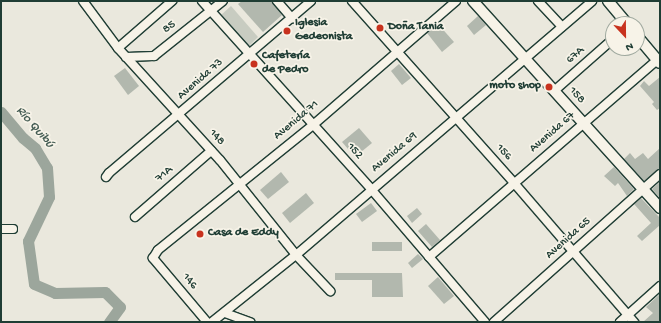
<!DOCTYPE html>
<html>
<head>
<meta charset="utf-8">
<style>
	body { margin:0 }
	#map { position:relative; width:661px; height:323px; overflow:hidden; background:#eae8dd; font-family:"Gochi Hand",sans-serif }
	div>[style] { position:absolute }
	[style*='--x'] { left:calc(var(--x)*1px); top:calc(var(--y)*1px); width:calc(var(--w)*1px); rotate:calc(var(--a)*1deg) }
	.green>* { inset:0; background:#c8ccc1 }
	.river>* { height:11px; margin:-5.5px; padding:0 5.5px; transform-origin:5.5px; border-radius:5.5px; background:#9ca69c }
	.building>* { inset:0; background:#b2b8ae }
	.roads { filter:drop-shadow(1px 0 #1f3d34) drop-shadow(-1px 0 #1f3d34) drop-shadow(0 1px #1f3d34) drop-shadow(0 -1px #1f3d34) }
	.minor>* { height:8px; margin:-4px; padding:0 4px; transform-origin:4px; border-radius:4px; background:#f7f3e8 }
	.major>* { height:10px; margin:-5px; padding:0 5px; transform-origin:5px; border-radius:5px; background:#f7f3e8 }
	.dots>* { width:11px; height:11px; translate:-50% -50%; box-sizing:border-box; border:2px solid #f7f3e8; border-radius:50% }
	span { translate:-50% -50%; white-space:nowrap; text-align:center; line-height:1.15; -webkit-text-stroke:3.5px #f7f3e8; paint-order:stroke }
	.poi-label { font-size:12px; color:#1f3d34; font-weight:700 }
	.left { translate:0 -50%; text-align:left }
	.right { translate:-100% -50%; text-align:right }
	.street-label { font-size:12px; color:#1f3d34 }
	.water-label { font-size:13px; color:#445c53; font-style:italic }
	.frame { position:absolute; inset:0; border:2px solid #1f3d34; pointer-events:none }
	.north { position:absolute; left:605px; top:16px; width:40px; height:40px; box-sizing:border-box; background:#f7f3e8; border:1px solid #a1aaa0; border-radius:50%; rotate:158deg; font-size:11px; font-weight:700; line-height:16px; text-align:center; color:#1f3d34 }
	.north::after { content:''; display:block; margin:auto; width:14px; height:18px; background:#c8321e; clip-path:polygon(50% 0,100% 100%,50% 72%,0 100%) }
</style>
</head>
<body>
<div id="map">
	<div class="green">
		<i style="clip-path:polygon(231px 6px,258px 37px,249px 46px,221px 15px)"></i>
	</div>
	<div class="river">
		<i style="--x:1;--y:112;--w:34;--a:50"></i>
		<i style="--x:23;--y:138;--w:16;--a:40"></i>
		<i style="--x:35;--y:148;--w:23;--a:59"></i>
		<i style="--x:47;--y:168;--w:29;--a:86"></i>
		<i style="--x:49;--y:197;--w:49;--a:115.5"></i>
		<i style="--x:28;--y:241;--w:43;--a:82.1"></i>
		<i style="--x:34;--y:284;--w:23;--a:23"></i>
		<i style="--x:55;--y:293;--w:50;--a:-1.1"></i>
		<i style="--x:105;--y:292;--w:21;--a:45"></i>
		<i style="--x:120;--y:307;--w:19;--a:126"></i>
	</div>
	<div class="building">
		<i style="clip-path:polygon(242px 1px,272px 1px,282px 15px,263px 32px,238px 4px)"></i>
		<i style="clip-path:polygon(478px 16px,486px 25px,474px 35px,467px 26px)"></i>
		<i style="clip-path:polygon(438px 24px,454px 42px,442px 52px,427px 33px)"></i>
		<i style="clip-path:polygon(399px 64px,411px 78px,402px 85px,391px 71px)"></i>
		<i style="clip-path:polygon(125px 68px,139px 86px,128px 95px,114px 76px)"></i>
		<i style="clip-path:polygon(660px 77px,660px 108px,657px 110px,652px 104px,654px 102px,640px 86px,644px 81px,649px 86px)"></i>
		<i style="clip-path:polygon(359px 128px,372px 143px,355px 157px,342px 142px)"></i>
		<i style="clip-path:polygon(660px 148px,660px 169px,644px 181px,624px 159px,630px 153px,635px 159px,643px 153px,648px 159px)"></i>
		<i style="clip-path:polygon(614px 167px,634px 189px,627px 196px,618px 183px,615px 186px,604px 176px)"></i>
		<i style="clip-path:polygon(281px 172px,289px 182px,268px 199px,260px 190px)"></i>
		<i style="clip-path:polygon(660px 182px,660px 198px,652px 189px)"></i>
		<i style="clip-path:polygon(306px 193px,314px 203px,290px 223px,282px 213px)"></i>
		<i style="clip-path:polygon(641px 198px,660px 218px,660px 225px,642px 241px,637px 236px,651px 223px,634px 204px)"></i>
		<i style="clip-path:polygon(371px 203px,377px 211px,362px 222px,356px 214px)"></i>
		<i style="clip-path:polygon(417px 208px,422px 214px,412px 223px,407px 216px)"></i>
		<i style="clip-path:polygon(426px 224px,440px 240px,432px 247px,418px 231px)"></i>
		<i style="clip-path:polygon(372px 242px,402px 242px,402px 251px,372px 251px)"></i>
		<i style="clip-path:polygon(418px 254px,423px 259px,412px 268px,408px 263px)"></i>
		<i style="clip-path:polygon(335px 273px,402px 273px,403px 297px,372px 297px,372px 280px,335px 280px)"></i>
		<i style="clip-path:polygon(438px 277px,454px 296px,444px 304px,428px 286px)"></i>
		<i style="clip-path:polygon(660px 294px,660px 322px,643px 322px,653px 313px,646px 307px)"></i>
	</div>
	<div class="roads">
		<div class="minor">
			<i style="--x:83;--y:1;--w:59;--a:53.3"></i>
			<i style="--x:118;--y:48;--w:151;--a:47.7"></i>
			<i style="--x:220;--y:160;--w:122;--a:51.3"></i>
			<i style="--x:296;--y:255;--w:50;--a:46.6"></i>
			<i style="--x:202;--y:1;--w:253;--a:48"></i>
			<i style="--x:371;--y:189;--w:175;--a:49.4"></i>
			<i style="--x:277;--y:1;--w:23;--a:49"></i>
			<i style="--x:352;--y:1;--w:244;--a:48.3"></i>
			<i style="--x:514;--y:183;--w:184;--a:49.2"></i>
			<i style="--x:538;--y:1;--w:35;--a:47"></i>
			<i style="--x:118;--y:48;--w:72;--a:-41"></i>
			<i style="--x:126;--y:57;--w:28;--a:-2"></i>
			<i style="--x:154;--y:56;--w:88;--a:-38.6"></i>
			<i style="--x:554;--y:91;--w:79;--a:-41.4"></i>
			<i style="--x:106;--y:177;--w:5;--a:-53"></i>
			<i style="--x:109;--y:173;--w:265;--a:-40.4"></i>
			<i style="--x:135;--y:217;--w:101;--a:-41"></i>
			<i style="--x:1;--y:229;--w:12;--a:0"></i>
			<i style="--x:429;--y:257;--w:301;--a:-40.8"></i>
			<i style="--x:225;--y:313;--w:27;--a:20"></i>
			<i style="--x:207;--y:322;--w:84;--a:-130.2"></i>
			<i style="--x:153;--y:258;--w:9;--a:-58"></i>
			<i style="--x:158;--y:250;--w:199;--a:-38.9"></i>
			<i style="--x:313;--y:125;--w:189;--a:-40.9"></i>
			<i style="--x:212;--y:322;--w:107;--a:-38.6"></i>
			<i style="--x:296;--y:255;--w:390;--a:-40.6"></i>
			<i style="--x:494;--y:322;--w:222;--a:-41.7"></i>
			<i style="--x:620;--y:322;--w:54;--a:-42"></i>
		</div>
		<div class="major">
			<i style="--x:473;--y:1;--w:279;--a:47.9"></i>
			<i style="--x:608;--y:1;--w:30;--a:50"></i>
			<i style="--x:637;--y:36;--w:35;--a:50"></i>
		</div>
	</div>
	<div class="dots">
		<i style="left:380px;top:28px;background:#c8321e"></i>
		<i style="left:287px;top:31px;background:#c8321e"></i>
		<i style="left:254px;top:64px;background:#c8321e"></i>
		<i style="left:549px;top:87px;background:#c8321e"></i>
		<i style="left:200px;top:234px;background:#c8321e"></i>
	</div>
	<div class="poi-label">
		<span class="left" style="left:295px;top:31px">Iglesia<br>Gedeonista</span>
		<span class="left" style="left:388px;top:28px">Doña Tania</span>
		<span class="left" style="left:262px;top:64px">Cafetería<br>de Pedro</span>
		<span class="right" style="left:541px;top:87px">moto shop</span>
		<span class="left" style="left:208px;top:234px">Casa de Eddy</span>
	</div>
	<div class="street-label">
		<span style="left:170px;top:28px;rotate:-38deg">85</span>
		<span style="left:576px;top:56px;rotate:-41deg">67A</span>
		<span style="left:201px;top:80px;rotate:-41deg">Avenida 73</span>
		<span style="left:576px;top:96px;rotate:49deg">158</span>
		<span style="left:297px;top:121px;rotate:-40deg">Avenida 71</span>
		<span style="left:553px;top:133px;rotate:-41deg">Avenida 67</span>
		<span style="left:216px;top:138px;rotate:48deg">148</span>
		<span style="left:354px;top:152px;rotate:47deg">152</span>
		<span style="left:395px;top:153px;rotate:-40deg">Avenida 69</span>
		<span style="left:503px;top:153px;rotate:48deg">156</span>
		<span style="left:165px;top:175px;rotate:-41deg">71A</span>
		<span style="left:569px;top:239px;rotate:-42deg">Avenida 65</span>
		<span style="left:189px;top:282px;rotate:50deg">146</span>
	</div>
	<div class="water-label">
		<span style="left:34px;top:128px;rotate:49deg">Río Quibú</span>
	</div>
	<div class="frame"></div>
	<div class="north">N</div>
</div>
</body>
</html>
